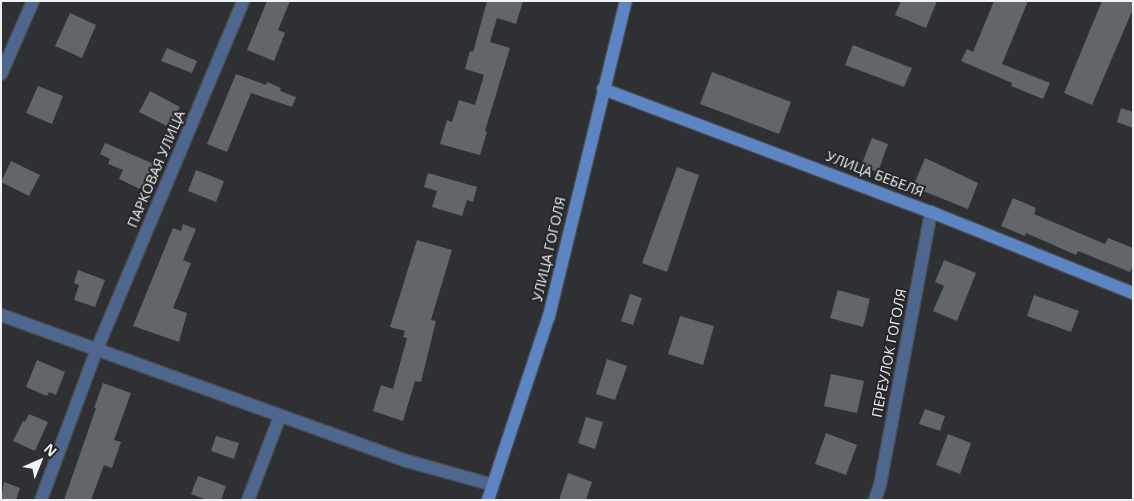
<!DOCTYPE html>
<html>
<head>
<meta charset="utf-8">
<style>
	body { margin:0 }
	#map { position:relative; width:1134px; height:501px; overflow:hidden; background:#2e3034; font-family:"Open Sans",sans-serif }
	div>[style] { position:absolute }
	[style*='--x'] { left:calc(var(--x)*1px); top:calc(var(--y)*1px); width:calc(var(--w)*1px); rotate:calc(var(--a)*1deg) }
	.building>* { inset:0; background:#626569 }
	.roads { filter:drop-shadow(1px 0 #494b4f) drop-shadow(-1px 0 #494b4f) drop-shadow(0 1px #494b4f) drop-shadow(0 -1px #494b4f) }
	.street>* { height:12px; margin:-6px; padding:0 6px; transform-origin:6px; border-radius:6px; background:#4e678f }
	.secondary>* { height:12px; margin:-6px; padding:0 6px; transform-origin:6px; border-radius:6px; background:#5d85c4 }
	span { translate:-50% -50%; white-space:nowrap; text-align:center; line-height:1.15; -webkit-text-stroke:4px #24262a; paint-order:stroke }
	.street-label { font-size:14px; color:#f0f1f4 }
	.frame { position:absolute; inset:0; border:2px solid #f0f1f4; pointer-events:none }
	.north { position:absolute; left:15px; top:436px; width:50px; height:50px; -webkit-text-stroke:4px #24262a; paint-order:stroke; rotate:44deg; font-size:14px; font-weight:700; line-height:20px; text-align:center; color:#f0f1f4 }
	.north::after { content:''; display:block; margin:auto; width:18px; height:22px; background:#f0f1f4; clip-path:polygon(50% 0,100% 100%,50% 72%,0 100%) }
</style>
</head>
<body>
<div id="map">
	<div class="building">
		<i style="clip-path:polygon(267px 1px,290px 1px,278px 30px,285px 33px,274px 61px,247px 50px)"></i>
		<i style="clip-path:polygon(487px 1px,523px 1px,516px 24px,497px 18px,490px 42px,510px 48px,485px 131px,487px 132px,480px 155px,440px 144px,447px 120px,452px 122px,459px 100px,475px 105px,484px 75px,465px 69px,470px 51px,473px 52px)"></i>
		<i style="clip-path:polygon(901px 1px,937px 1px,926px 28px,895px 15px)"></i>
		<i style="clip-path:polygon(994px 1px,1028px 1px,1002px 64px,1050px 83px,1043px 99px,1011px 86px,1012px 83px,961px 61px,967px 49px,973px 52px)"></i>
		<i style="clip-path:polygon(1102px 1px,1133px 1px,1133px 9px,1092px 105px,1064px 93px)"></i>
		<i style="clip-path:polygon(70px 13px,96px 25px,82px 58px,55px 46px)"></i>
		<i style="clip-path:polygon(853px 45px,912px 68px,904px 87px,845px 65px)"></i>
		<i style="clip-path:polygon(167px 48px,197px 61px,192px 73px,161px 61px)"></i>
		<i style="clip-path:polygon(712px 72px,791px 102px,779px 134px,700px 104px)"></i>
		<i style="clip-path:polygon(236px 74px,266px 85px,267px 82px,281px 88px,280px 91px,296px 97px,292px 107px,251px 93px,227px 152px,207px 144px)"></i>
		<i style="clip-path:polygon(38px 86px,63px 96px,52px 124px,26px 113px)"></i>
		<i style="clip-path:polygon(150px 91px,180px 107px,169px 127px,139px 112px)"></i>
		<i style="clip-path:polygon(1121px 108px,1133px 112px,1133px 128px,1117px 122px)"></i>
		<i style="clip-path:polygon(872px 138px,888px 144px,878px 172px,861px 166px)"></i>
		<i style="clip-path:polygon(105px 143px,154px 164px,142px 190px,119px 179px,123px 170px,108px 164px,110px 159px,100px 154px)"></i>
		<i style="clip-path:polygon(925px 158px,978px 183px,968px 209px,913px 187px)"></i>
		<i style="clip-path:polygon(11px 161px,40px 175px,29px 196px,1px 182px)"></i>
		<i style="clip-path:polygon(677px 167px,699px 175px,667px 272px,642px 263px)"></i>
		<i style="clip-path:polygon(196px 170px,224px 181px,216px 202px,188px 191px)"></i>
		<i style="clip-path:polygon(428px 173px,477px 187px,473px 202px,467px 200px,462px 216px,432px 207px,437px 191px,424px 187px)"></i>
		<i style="clip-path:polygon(1013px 198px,1036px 208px,1034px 214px,1105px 244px,1108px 238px,1133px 248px,1133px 265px,1130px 272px,1078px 251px,1076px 255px,1026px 233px,1025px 236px,1001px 226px)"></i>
		<i style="clip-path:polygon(183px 224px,196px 229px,183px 260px,191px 263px,173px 308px,187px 313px,179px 342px,133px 326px,173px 228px,181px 231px)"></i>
		<i style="clip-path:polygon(417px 240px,452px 250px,431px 320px,436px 321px,421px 382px,415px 381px,403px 421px,373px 411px,381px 385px,393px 389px,407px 338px,403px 337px,405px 331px,390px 327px)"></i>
		<i style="clip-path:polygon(944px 260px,976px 273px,957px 321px,933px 311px,944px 286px,935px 282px)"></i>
		<i style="clip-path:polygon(78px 270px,105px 280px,95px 307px,74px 300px,79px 285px,74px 283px)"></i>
		<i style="clip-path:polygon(838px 290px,870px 299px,863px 327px,830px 318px)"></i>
		<i style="clip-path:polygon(630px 294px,642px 298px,633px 325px,621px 321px)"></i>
		<i style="clip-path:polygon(1034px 295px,1079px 311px,1071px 332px,1027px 316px)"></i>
		<i style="clip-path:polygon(680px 316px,714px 326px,703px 365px,668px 354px)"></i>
		<i style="clip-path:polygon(607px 359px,627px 366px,615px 400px,596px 394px)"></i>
		<i style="clip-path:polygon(37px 360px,65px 372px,56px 395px,49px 392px,47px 396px,26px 387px)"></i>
		<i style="clip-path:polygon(831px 374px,864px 381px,857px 413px,824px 406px)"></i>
		<i style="clip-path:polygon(103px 383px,131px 393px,114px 440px,121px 442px,112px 468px,104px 465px,91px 500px,64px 500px,96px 408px,94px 408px)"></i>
		<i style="clip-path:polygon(925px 409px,945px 416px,940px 431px,919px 424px)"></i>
		<i style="clip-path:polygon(29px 414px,48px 422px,35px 451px,13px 441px,23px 421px,25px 422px)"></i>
		<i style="clip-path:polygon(586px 417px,603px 422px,595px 449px,578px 443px)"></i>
		<i style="clip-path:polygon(826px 433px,857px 445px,846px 475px,815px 464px)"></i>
		<i style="clip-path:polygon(948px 434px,971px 443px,960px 474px,936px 465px)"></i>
		<i style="clip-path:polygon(216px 436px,239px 443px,234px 459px,211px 451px)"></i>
		<i style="clip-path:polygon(568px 473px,592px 482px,586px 500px,559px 500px)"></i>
		<i style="clip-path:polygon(198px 476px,226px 486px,221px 500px,207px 500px,191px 494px)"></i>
		<i style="clip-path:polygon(4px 482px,20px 488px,16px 500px,1px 500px)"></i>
	</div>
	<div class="roads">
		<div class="street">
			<i style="--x:1;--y:74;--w:80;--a:-66.3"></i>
			<i style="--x:1;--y:315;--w:431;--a:19.8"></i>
			<i style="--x:407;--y:461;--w:89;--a:15.6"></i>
			<i style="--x:41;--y:500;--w:161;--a:-69.7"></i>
			<i style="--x:97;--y:349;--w:377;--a:-67.2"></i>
			<i style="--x:248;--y:500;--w:90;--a:-69.1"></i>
			<i style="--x:875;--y:500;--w:16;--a:-72"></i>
			<i style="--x:880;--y:485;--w:278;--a:-79.4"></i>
		</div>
		<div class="secondary">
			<i style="--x:603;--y:89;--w:350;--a:20.6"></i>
			<i style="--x:931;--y:212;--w:218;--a:21.9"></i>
			<i style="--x:488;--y:500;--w:194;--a:-71.7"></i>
			<i style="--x:549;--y:316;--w:324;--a:-76.3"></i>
		</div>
	</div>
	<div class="street-label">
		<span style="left:156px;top:169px;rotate:-67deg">ПАРКОВАЯ УЛИЦА</span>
		<span style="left:875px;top:174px;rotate:21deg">УЛИЦА БЕБЕЛЯ</span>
		<span style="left:549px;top:249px;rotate:-77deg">УЛИЦА ГОГОЛЯ</span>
		<span style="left:889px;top:353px;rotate:-79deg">ПЕРЕУЛОК ГОГОЛЯ</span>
	</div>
	<div class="frame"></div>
	<div class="north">N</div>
</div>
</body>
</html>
